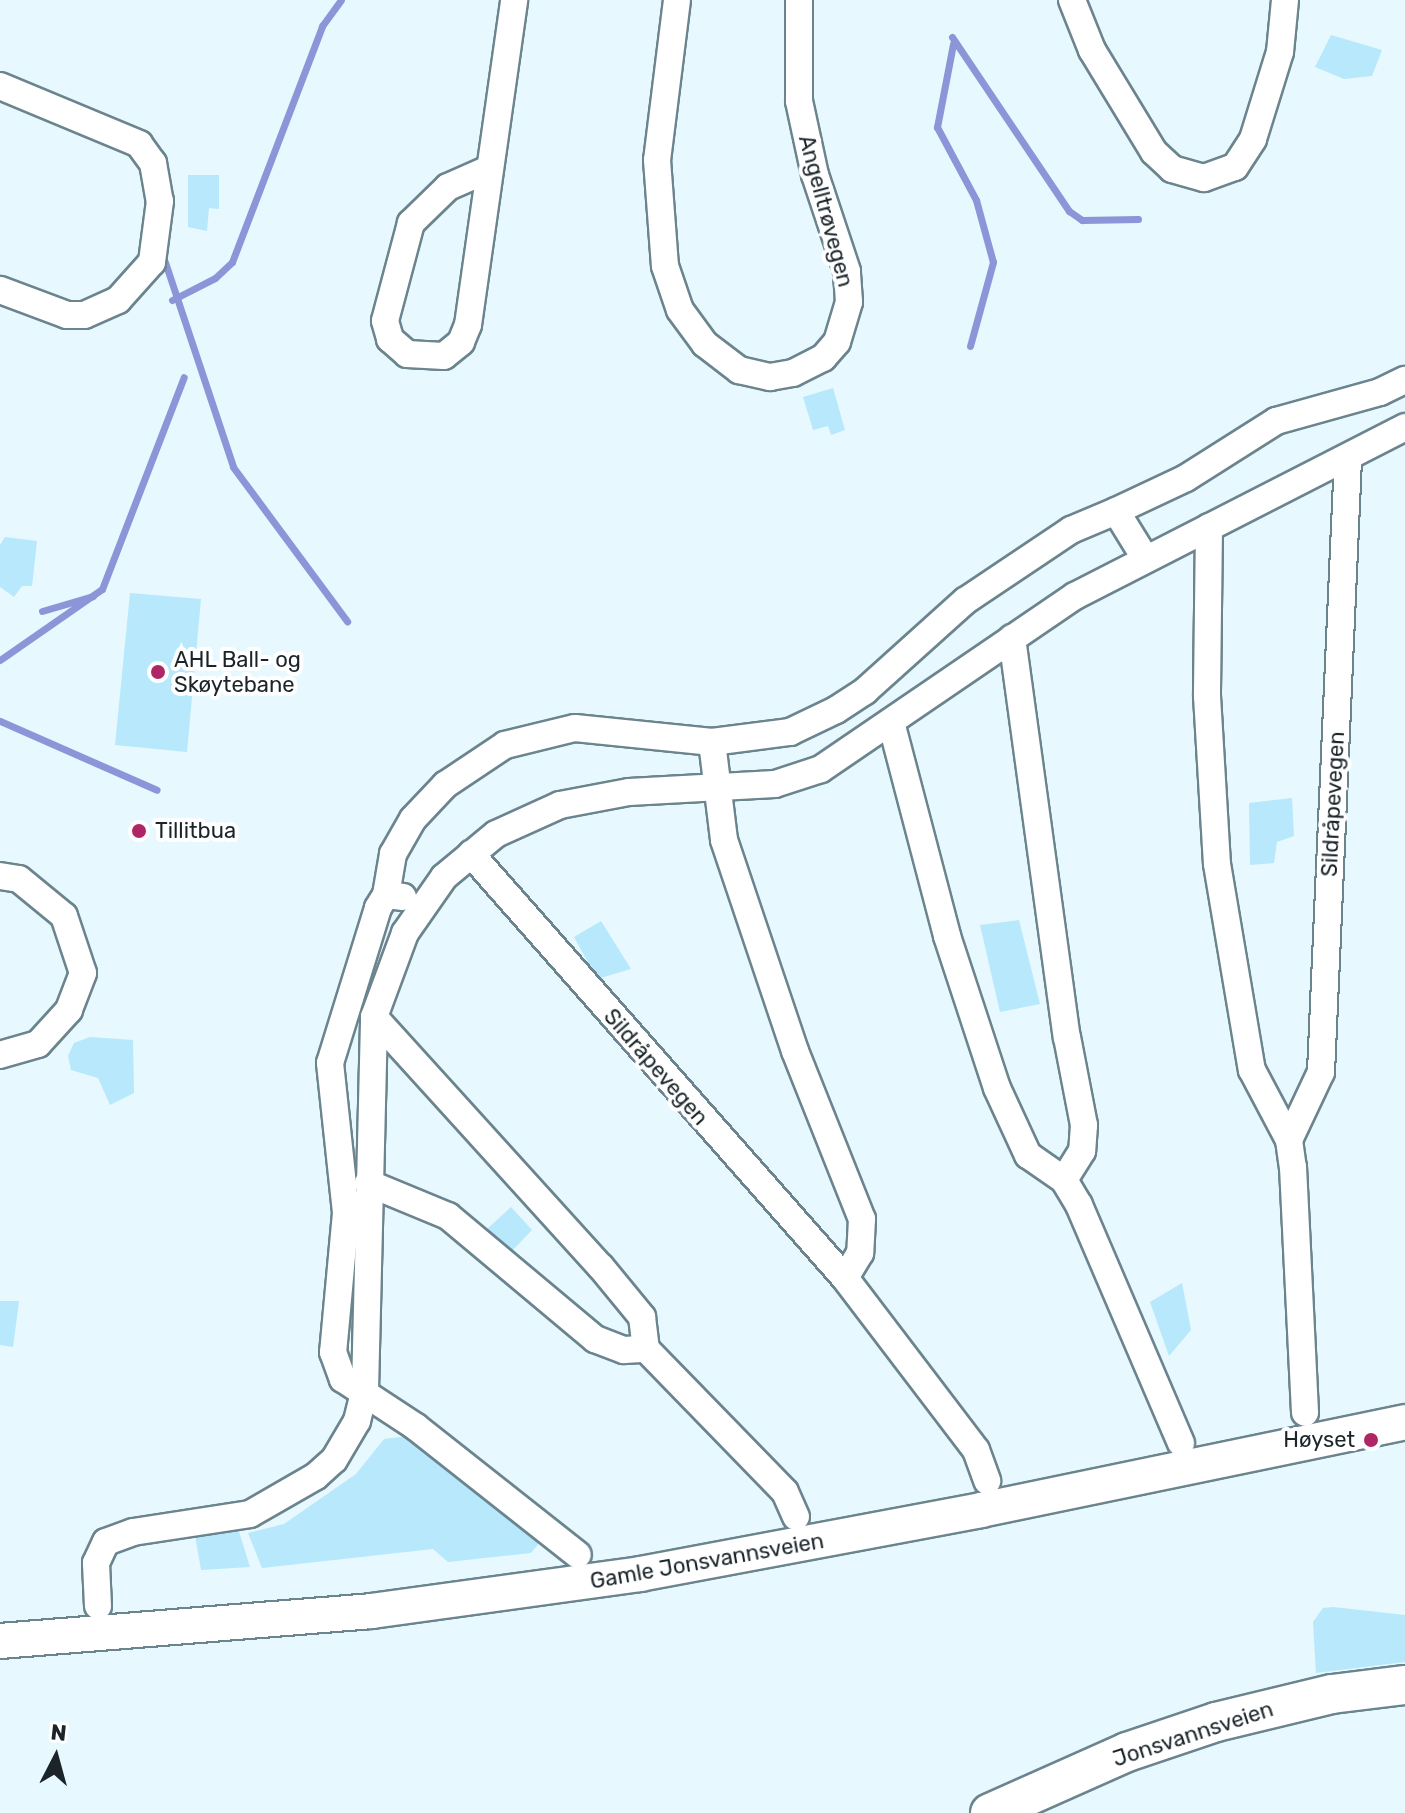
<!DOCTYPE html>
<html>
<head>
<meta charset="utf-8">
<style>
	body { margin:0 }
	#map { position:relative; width:1405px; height:1813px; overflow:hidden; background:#e7f8fe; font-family:Rubik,sans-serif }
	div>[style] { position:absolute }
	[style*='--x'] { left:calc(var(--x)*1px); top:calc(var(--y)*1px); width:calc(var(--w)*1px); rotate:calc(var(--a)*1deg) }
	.green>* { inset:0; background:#b7e8fc }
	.stream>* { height:7px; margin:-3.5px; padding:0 3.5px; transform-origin:3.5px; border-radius:3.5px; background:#8c95d8 }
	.roads { filter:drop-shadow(2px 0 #6b848e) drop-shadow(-2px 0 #6b848e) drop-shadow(0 2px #6b848e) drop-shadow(0 -2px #6b848e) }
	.minor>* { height:26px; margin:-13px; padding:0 13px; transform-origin:13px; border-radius:13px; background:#fff }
	.tertiary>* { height:34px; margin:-17px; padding:0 17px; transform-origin:17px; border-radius:17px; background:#fff }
	.secondary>* { height:38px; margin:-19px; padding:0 19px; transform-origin:19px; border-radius:19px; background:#fff }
	.dots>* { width:22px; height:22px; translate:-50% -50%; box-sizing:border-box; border:4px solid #fff; border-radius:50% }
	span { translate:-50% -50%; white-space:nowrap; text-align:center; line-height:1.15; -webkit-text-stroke:8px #fff; paint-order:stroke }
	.street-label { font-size:22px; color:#1a2429 }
	.poi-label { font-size:22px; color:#1a2429 }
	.left { translate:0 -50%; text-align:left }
	.right { translate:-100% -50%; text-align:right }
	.north { position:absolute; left:16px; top:1717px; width:80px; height:80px; -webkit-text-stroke:6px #fff; paint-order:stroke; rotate:6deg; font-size:22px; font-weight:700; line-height:32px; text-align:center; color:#1a2429 }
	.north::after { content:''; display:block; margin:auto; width:28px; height:36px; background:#1a2429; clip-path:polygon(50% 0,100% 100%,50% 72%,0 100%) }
</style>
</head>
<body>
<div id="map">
	<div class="green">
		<i style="clip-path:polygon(1331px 35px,1382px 50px,1372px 76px,1344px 79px,1315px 67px)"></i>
		<i style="clip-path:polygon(188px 175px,219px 175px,219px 209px,209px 208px,207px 231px,188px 227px)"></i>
		<i style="clip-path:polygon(833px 388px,845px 430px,831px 435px,828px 426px,813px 430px,803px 397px)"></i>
		<i style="clip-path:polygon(5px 537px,37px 541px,32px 586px,22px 586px,14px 597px,0 587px,0 545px)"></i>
		<i style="clip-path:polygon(130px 593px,201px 599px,187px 752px,115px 745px)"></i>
		<i style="clip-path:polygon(1292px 798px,1294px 836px,1277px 842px,1274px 863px,1250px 865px,1249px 803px)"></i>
		<i style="clip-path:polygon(1019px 920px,1040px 1004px,1000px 1012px,980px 925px)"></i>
		<i style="clip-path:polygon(601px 921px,631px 969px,597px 979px,574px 937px)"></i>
		<i style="clip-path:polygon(90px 1037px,133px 1040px,134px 1093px,110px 1105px,98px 1078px,71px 1070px,68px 1056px,74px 1043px)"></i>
		<i style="clip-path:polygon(511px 1207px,532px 1230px,512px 1251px,487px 1229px)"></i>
		<i style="clip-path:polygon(1182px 1283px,1191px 1330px,1169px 1356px,1150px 1302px)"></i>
		<i style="clip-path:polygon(0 1301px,19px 1301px,13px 1347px,0 1345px)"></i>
		<i style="clip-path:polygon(409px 1436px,531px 1530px,539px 1543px,531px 1553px,448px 1562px,433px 1549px,262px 1568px,248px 1533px,284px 1524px,356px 1474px,384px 1439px)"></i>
		<i style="clip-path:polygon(237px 1525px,250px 1567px,201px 1570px,195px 1535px)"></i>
		<i style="clip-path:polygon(1333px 1607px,1405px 1615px,1405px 1662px,1316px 1673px,1313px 1622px,1323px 1608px)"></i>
	</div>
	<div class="stream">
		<i style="--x:952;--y:37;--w:210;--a:56.1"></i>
		<i style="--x:1069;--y:211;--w:16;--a:35"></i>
		<i style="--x:1082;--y:220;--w:56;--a:-1"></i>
		<i style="--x:953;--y:44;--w:85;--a:100.9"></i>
		<i style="--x:937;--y:127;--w:83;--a:61.9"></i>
		<i style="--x:976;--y:200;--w:64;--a:74.7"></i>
		<i style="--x:993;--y:262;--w:87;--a:105.3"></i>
		<i style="--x:165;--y:262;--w:216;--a:71.6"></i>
		<i style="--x:233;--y:467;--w:192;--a:53.5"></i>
		<i style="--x:172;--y:300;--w:48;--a:-27.1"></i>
		<i style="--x:215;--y:278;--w:23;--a:-43"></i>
		<i style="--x:232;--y:262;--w:253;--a:-69.1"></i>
		<i style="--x:322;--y:26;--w:32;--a:-54"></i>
		<i style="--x:42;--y:611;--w:53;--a:-16.4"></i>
		<i style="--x:0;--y:660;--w:124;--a:-34.8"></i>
		<i style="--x:102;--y:589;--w:227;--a:-68.9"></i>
		<i style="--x:0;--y:721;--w:171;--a:23.7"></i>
	</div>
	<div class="roads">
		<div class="minor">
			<i style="--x:677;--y:0;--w:161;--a:97.1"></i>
			<i style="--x:657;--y:160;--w:106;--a:85.7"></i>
			<i style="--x:665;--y:266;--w:46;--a:71.2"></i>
			<i style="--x:680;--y:310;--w:42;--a:53.7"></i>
			<i style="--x:705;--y:344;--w:43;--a:37.4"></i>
			<i style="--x:739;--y:370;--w:32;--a:13"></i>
			<i style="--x:770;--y:377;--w:23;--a:-10"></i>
			<i style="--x:793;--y:373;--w:34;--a:-27"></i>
			<i style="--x:823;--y:358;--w:21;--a:-49"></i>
			<i style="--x:837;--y:342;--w:42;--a:-73.3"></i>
			<i style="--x:849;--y:302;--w:31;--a:-94"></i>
			<i style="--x:847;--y:271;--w:101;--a:-108.4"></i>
			<i style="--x:815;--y:175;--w:76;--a:-102.2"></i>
			<i style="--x:799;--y:101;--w:101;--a:-90"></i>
			<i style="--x:1072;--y:0;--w:54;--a:68.2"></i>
			<i style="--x:1092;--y:50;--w:119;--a:58.7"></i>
			<i style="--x:1154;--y:152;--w:25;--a:43"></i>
			<i style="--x:1172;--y:169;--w:33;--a:16"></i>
			<i style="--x:1204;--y:178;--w:33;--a:-20"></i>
			<i style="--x:1235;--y:167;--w:33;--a:-57"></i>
			<i style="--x:1253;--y:139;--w:91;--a:-72.8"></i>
			<i style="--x:1280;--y:52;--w:52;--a:-84.5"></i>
			<i style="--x:0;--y:86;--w:151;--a:22.6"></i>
			<i style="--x:139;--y:144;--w:24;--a:54"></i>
			<i style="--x:153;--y:163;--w:39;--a:80"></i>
			<i style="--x:160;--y:201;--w:62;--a:97.5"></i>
			<i style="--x:152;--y:262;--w:51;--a:131.8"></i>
			<i style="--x:118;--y:300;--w:37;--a:156"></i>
			<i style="--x:84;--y:315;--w:17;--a:180"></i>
			<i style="--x:67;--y:315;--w:72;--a:-159.5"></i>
			<i style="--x:489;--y:169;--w:45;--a:156.3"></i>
			<i style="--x:448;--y:187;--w:52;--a:135.8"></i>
			<i style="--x:411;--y:223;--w:101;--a:104.9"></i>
			<i style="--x:385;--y:321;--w:19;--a:74"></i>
			<i style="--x:390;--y:339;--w:23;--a:41"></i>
			<i style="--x:407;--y:354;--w:37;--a:3"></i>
			<i style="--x:444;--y:356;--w:22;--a:-39"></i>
			<i style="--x:461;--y:342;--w:18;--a:-68"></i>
			<i style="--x:468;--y:325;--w:328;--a:-81.9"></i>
			<i style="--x:1116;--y:511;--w:77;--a:-25.2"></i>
			<i style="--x:1186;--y:478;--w:107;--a:-32.3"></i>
			<i style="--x:1276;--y:421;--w:108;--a:-15.6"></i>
			<i style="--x:1380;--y:392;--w:28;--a:-26"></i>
			<i style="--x:1209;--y:527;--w:169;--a:90.7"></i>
			<i style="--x:1207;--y:696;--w:168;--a:86.6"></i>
			<i style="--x:1217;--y:864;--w:209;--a:80.4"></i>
			<i style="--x:1252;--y:1070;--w:79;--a:62.1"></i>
			<i style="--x:1289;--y:1140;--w:27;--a:82"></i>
			<i style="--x:1293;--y:1167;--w:246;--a:87.2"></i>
			<i style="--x:1012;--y:638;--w:403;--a:82.2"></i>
			<i style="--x:1067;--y:1037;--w:90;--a:79.1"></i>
			<i style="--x:1084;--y:1125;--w:26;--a:94"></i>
			<i style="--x:1082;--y:1151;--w:34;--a:122"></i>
			<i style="--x:891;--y:722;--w:221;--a:75.3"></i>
			<i style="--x:947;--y:936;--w:160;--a:71.8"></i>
			<i style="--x:997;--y:1088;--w:74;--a:65.2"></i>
			<i style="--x:1028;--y:1155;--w:44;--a:34.8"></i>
			<i style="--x:1064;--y:1180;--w:29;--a:59"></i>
			<i style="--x:1079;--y:1205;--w:259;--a:66.8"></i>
			<i style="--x:712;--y:742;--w:79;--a:-7.3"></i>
			<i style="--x:790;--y:732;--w:51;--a:-25.6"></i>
			<i style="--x:836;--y:710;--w:35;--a:-33"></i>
			<i style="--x:865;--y:691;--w:135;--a:-42"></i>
			<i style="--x:965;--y:601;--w:128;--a:-33.8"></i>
			<i style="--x:1071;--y:530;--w:49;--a:-22.9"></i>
			<i style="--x:1116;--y:511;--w:55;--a:58.3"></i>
			<i style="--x:471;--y:854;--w:565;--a:48.59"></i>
			<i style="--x:845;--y:1278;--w:216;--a:52.7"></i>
			<i style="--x:976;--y:1450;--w:33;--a:70"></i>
			<i style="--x:0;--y:876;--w:19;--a:9"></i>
			<i style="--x:19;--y:879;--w:58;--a:39.4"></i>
			<i style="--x:64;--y:916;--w:60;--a:71.6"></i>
			<i style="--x:83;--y:973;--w:40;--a:111"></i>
			<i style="--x:69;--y:1010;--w:46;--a:132.4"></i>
			<i style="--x:38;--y:1044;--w:40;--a:164"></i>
			<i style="--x:386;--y:895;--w:42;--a:-80.3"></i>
			<i style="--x:393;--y:854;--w:40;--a:-60.3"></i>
			<i style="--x:413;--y:819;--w:47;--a:-46.7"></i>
			<i style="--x:445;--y:785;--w:72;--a:-33.7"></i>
			<i style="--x:505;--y:745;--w:72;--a:-13.7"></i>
			<i style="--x:575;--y:728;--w:138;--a:5.8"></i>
			<i style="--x:712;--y:742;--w:99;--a:83"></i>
			<i style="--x:724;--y:840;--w:223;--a:71.4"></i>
			<i style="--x:795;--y:1051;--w:181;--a:68.3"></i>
			<i style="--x:862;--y:1219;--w:34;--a:93"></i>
			<i style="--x:860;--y:1253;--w:29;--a:121"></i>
			<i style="--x:403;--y:897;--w:17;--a:-173"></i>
			<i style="--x:386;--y:895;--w:15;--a:122"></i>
			<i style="--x:378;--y:908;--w:162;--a:107.2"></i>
			<i style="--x:330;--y:1063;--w:151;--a:83.9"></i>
			<i style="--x:346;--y:1213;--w:140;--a:95.3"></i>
			<i style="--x:333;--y:1352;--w:29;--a:70"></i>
			<i style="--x:343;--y:1379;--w:87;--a:33.3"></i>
			<i style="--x:416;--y:1427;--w:206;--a:38.3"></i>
			<i style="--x:374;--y:1017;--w:338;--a:47.8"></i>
			<i style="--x:601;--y:1267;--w:65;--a:50.6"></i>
			<i style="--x:642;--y:1317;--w:32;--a:83"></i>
			<i style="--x:1289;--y:1140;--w:75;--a:-64.8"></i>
			<i style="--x:1321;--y:1072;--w:614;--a:-87.48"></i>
			<i style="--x:368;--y:1183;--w:87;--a:22.4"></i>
			<i style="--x:448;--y:1216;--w:192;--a:39.9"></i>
			<i style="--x:595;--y:1339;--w:31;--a:21"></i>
			<i style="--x:624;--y:1350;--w:22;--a:-3"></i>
			<i style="--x:646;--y:1349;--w:199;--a:45.8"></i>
			<i style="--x:785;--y:1492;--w:27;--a:66"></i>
			<i style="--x:98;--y:1606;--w:43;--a:-92.7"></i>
			<i style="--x:96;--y:1563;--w:23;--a:-65"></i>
			<i style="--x:106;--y:1542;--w:29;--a:-20"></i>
			<i style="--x:133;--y:1532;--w:118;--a:-8.7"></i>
			<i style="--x:250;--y:1514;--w:76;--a:-29.9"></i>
			<i style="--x:316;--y:1476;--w:24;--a:-42"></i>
			<i style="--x:334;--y:1460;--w:45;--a:-59.5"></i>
			<i style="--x:357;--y:1421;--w:32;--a:-76"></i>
			<i style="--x:365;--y:1390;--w:373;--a:-88.6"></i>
			<i style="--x:374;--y:1017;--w:90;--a:-69.7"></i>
			<i style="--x:405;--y:933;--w:68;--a:-55.1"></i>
			<i style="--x:444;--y:877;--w:67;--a:-39.6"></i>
			<i style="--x:496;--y:834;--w:70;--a:-24.4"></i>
			<i style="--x:560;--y:805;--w:70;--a:-10.7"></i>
			<i style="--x:629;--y:792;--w:146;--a:-3.1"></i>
			<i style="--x:775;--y:784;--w:48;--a:-18.1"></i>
			<i style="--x:821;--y:769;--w:307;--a:-34.3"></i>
			<i style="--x:1075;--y:596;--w:371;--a:-27.1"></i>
		</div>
		<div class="tertiary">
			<i style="--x:0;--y:1641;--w:372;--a:-4.6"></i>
			<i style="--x:371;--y:1611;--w:272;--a:-7.8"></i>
			<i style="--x:640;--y:1574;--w:347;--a:-10.6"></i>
			<i style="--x:981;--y:1510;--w:433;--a:-11.7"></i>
		</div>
		<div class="secondary">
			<i style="--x:990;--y:1813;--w:150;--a:-24"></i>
			<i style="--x:1127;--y:1752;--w:94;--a:-18.6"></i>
			<i style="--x:1216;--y:1722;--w:119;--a:-13.6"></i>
			<i style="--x:1332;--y:1694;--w:74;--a:-7"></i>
		</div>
	</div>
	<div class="dots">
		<i style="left:158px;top:672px;background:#af2667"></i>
		<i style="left:139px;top:831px;background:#af2667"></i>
		<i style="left:1371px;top:1440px;background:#af2667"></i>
	</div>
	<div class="street-label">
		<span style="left:826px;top:211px;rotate:75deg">Angelltrøvegen</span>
		<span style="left:1333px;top:804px;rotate:-87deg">Sildråpevegen</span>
		<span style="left:656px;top:1067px;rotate:49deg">Sildråpevegen</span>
		<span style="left:707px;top:1561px;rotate:-10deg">Gamle Jonsvannsveien</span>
		<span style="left:1193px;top:1734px;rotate:-18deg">Jonsvannsveien</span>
	</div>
	<div class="poi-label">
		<span class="left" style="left:174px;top:672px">AHL Ball- og<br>Skøytebane</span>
		<span class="left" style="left:155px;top:831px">Tillitbua</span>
		<span class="right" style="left:1355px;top:1440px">Høyset</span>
	</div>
	<div class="north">N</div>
</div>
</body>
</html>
